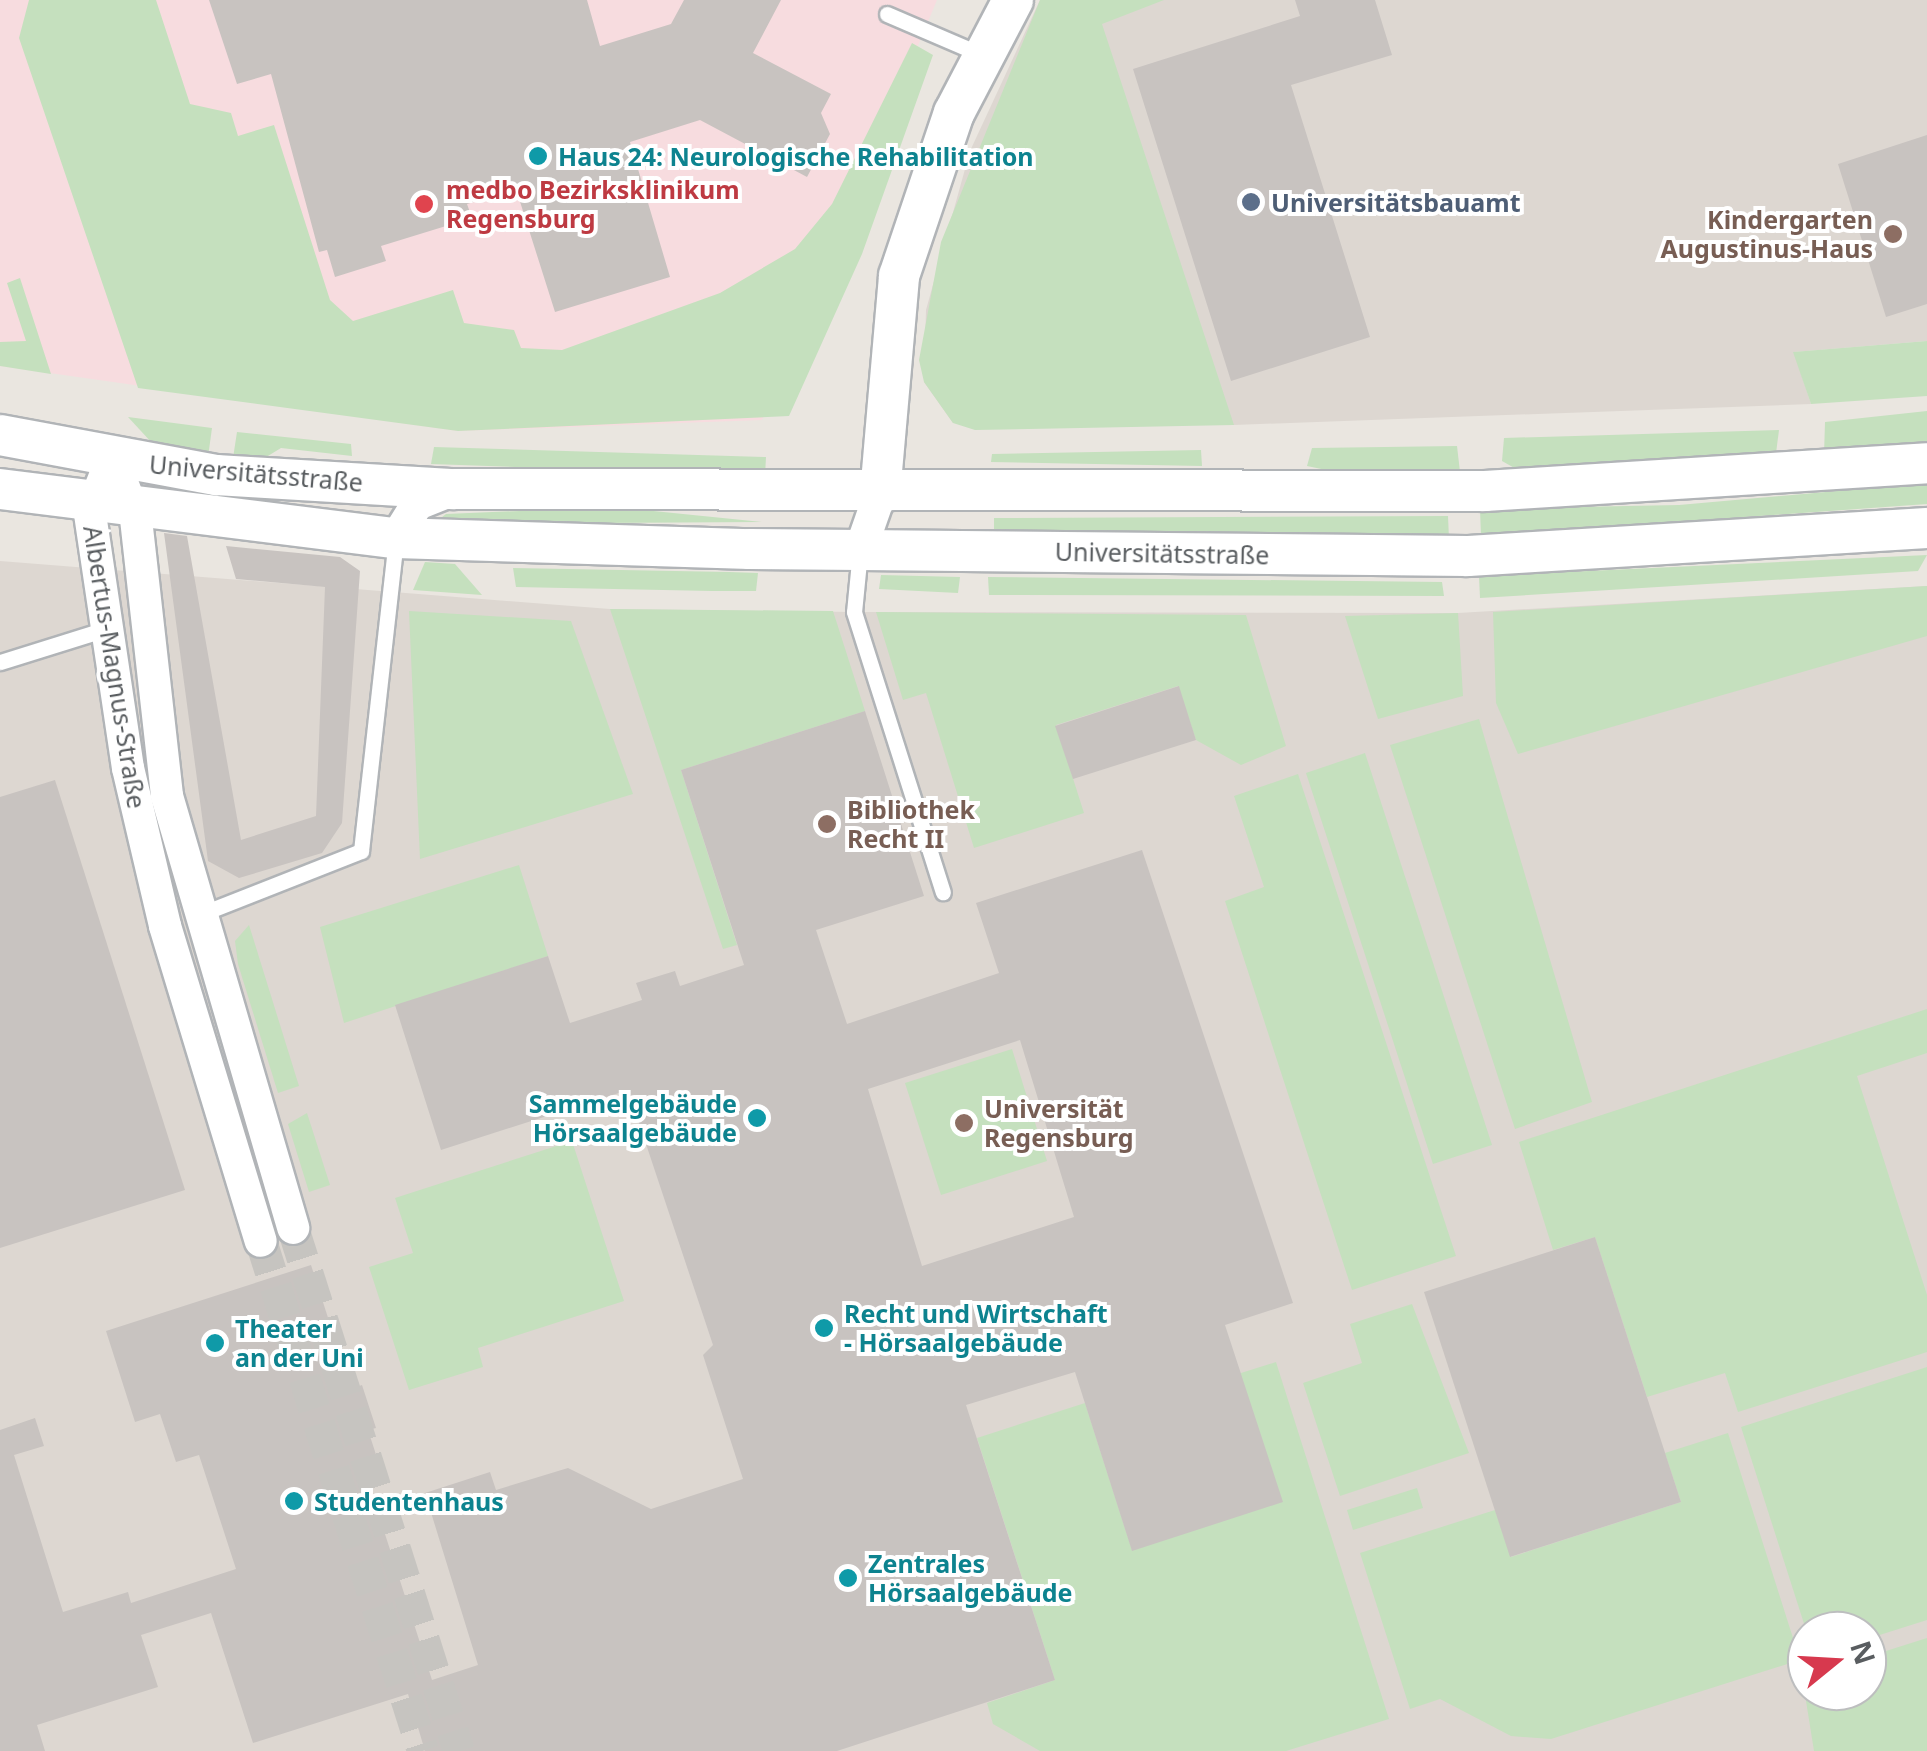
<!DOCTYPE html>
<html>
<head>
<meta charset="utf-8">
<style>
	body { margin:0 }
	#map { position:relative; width:1927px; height:1751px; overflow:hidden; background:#eae6e0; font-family:"Noto Sans",sans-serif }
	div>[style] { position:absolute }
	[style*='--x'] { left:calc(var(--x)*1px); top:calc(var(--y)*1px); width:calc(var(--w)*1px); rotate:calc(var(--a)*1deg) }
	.education>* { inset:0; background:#ddd7d1 }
	.medical>* { inset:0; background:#f7dcdf }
	.green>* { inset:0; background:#c5e0be }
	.building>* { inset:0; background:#c8c3c0 }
	.minor-tunnel>* { height:32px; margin-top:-16px; transform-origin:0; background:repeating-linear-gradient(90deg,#c6c4c0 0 32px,transparent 0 48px) }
	.roads { filter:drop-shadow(2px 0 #b1b4b7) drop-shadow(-2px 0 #b1b4b7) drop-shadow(0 2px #b1b4b7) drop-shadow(0 -2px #b1b4b7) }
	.service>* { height:15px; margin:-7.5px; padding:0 7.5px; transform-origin:7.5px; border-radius:7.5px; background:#fff }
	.minor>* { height:32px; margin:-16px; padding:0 16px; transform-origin:16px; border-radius:16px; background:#fff }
	.tertiary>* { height:40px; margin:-20px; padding:0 20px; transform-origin:20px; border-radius:20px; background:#fff }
	.dots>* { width:28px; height:28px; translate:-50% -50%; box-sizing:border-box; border:5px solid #fff; border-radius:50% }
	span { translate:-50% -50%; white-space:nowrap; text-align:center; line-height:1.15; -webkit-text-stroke:8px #fff; paint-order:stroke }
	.culture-label { font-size:25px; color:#0d838f; font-weight:700 }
	.left { translate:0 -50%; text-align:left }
	.right { translate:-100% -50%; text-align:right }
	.health-label { font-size:25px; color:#be3a42; font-weight:700 }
	.service-label { font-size:25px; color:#4e5e75; font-weight:700 }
	.education-label { font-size:25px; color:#785e54; font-weight:700 }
	.street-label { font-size:25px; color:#595d60 }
	.north { position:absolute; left:1787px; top:1611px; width:100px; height:100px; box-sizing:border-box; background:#fff; border:2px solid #bdbebf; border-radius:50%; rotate:72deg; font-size:28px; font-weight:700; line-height:40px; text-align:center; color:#595d60 }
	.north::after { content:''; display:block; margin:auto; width:35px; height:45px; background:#d7394e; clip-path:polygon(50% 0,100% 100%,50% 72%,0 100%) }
</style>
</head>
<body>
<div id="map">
	<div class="education">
		<i style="clip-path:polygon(1040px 0,1927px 0,1927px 341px,1794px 352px,1811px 404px,1234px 425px,953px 423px,924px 382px,926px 310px,970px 151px)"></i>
		<i style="clip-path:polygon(evenodd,0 561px,610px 609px,854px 612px,1458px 613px,1927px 586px,1927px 1751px,0 1751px,0 561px,1807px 1631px,1867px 1631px,1867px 1691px,1807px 1691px,1807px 1631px)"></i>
	</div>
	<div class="medical">
		<i style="clip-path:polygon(0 0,937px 0,762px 420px,458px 431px,0 366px)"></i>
	</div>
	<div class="green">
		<i style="clip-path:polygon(29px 0,156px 0,190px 104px,231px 113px,238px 136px,274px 125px,330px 300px,353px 321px,453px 290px,464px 323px,514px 330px,521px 348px,562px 350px,720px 293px,795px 249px,832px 204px,912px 43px,933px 55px,862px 254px,789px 416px,458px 431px,138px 388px,19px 38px)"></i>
		<i style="clip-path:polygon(1040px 0,1164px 0,1102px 24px,1234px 425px,975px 430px,953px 423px,924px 382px,919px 360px,941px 242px)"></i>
		<i style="clip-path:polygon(20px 278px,51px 374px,0 366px,0 342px,26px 341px,7px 283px)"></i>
		<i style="clip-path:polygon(1927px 341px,1927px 396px,1811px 404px,1793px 352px)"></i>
		<i style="clip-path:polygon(1927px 411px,1927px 447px,1824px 455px,1825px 422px)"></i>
		<i style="clip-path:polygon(128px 417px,212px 428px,208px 457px,164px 456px)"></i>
		<i style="clip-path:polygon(1779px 430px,1775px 461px,1518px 470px,1502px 461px,1504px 438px)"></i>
		<i style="clip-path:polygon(237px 432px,351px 444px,352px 456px,281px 448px,258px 462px,233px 458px)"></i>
		<i style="clip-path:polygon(1457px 446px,1460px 472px,1369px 479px,1307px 466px,1312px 448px)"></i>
		<i style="clip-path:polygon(434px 447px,766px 457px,765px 476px,431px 464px)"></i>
		<i style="clip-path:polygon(1201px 450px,1202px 466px,991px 462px,992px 454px)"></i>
		<i style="clip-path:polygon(1927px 483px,1927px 504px,1481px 536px,1480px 509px,1679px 505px)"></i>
		<i style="clip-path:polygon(614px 507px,762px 522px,433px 524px,446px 514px)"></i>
		<i style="clip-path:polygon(1448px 516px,1449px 539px,994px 538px,994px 518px)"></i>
		<i style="clip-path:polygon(1927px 555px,1918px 571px,1480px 598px,1479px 576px)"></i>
		<i style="clip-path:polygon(425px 562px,455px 564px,482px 595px,413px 590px)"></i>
		<i style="clip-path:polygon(513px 568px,729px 572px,758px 573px,756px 591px,712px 591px,516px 587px)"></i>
		<i style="clip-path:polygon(881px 575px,960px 577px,958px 593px,879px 589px)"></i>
		<i style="clip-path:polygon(988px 577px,1442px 582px,1444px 596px,989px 595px)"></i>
		<i style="clip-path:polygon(1927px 586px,1927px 636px,1518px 754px,1496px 703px,1493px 612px)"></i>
		<i style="clip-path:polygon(610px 609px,833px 611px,865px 711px,681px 770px,737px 945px,723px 949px)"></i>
		<i style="clip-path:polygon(409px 611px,571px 621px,633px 794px,420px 859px)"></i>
		<i style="clip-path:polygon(876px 612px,1246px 615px,1286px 746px,1241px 765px,1196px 740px,1178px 686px,1056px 725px,1084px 813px,974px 848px,926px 693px,903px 700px)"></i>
		<i style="clip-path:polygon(1458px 613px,1463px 696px,1378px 719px,1345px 616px)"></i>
		<i style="clip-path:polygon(1479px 719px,1592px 1102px,1515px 1129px,1390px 745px)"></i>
		<i style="clip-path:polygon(1365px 753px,1492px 1145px,1433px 1164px,1306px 773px)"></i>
		<i style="clip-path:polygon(1298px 774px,1456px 1256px,1352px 1290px,1225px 901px,1264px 887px,1234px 796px)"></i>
		<i style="clip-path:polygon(519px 865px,548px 956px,344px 1023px,320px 927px)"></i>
		<i style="clip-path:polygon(249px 925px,299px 1086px,278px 1093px,238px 964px,235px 941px)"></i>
		<i style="clip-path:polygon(1927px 1009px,1927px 1053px,1857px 1076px,1927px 1295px,1927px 1352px,1738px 1412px,1725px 1373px,1647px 1397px,1595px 1237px,1553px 1250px,1519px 1142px)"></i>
		<i style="clip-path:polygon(1012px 1049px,1047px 1161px,941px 1195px,905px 1083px)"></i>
		<i style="clip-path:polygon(307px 1113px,330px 1185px,309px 1192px,288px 1124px)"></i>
		<i style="clip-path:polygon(572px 1141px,624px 1301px,478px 1348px,483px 1367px,409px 1390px,369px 1267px,413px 1253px,395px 1198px)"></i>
		<i style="clip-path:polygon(1412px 1304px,1469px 1453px,1340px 1496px,1303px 1383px,1362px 1363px,1350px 1324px)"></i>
		<i style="clip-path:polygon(1276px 1362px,1389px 1719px,1286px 1751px,1040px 1751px,993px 1724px,987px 1703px,1055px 1680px,977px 1438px,1085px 1403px,1132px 1550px,1241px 1373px)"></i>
		<i style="clip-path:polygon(1927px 1367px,1927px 1620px,1867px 1639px,1867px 1631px,1807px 1633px,1741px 1427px)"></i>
		<i style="clip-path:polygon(1728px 1433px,1800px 1660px,1551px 1739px,1511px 1736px,1440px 1699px,1410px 1709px,1360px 1553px,1495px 1510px,1511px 1557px,1681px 1502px,1665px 1453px)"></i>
		<i style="clip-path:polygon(1417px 1488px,1423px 1508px,1353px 1530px,1347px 1510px)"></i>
		<i style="clip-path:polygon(1927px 1638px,1927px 1751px,1814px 1751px,1806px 1701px,1807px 1686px,1867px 1691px,1867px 1657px)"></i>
	</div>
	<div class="building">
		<i style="clip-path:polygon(209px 0,587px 0,600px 46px,671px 24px,684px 0,781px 0,753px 53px,831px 94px,821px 113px,830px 134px,807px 177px,700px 120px,630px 142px,670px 277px,555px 312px,516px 189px,467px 204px,472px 218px,381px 246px,386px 261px,335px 277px,327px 250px,319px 252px,271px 74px,237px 84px)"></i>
		<i style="clip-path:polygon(1295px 0,1375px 0,1392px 55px,1291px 85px,1370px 337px,1231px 381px,1133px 69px,1300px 16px)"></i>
		<i style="clip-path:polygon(1927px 135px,1927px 304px,1886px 317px,1838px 164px)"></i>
		<i style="clip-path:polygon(164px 533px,187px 536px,241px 840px,316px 816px,325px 587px,236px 579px,226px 546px,340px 557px,360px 571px,342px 823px,322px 853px,239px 878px,208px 861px)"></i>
		<i style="clip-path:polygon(1179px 686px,1196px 740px,1073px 779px,1055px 726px)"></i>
		<i style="clip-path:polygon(evenodd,865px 711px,924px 896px,816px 930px,847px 1024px,999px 973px,976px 903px,1142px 850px,1293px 1303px,1225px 1325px,1283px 1502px,1132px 1551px,1075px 1372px,966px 1405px,1055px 1680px,837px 1751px,425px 1751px,408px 1694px,253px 1743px,211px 1613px,141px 1635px,158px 1687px,37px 1725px,45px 1751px,0 1751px,0 1430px,35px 1418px,44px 1446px,14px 1455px,63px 1612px,128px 1592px,131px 1603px,236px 1569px,199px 1455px,176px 1462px,160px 1414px,135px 1422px,106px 1331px,311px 1265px,351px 1389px,362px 1385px,376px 1428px,368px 1430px,381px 1470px,366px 1475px,432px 1680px,478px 1665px,425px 1493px,490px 1472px,496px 1490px,568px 1468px,651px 1509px,743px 1479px,703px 1355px,713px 1345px,628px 1090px,441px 1150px,395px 1005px,548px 956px,570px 1023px,642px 1000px,636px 983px,675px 971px,680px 986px,744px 965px,681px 770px,865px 711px,1020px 1040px,1074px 1217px,922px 1266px,868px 1089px,1020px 1040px)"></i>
		<i style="clip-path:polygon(55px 780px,185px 1190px,0 1248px,0 797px)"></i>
		<i style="clip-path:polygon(1595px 1237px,1681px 1502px,1510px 1557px,1424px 1292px)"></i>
	</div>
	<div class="minor-tunnel">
		<i style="--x:293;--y:1228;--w:549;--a:72.39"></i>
		<i style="--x:261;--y:1241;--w:535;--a:72.38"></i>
	</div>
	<div class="roads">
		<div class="service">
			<i style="--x:887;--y:14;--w:103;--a:23.3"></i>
			<i style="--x:860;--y:551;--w:61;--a:95.6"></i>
			<i style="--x:854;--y:612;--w:294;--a:72.4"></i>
			<i style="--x:0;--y:662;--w:111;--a:-17.3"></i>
			<i style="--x:201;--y:914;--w:172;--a:-21.5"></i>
			<i style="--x:361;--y:851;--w:313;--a:-83.6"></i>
		</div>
		<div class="minor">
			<i style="--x:112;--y:458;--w:60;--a:111.4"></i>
			<i style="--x:90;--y:514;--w:257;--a:81.5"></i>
			<i style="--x:128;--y:768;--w:162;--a:76.8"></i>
			<i style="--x:165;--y:926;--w:329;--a:73.1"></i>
			<i style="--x:123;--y:485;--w:36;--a:69"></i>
			<i style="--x:136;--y:519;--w:279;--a:83.6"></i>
			<i style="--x:167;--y:796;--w:450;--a:73.7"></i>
			<i style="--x:396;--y:538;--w:40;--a:-58"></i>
			<i style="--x:417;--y:504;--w:41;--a:-21.5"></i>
			<i style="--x:860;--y:551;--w:60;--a:-70.7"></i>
		</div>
		<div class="tertiary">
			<i style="--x:0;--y:435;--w:220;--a:10.5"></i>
			<i style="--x:216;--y:475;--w:239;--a:3.4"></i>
			<i style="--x:455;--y:489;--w:1030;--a:0.11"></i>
			<i style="--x:1485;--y:491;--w:443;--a:-3.6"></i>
			<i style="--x:0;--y:489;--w:399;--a:7.1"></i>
			<i style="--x:396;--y:538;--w:354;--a:1.8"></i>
			<i style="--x:750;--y:549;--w:718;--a:0.56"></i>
			<i style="--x:1468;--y:556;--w:460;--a:-3.5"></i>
			<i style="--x:880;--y:494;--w:219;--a:-85"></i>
			<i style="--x:899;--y:276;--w:172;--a:-71.4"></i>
			<i style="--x:954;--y:113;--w:127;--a:-62.4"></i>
		</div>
	</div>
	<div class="dots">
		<i style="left:538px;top:156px;background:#0f9aa8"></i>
		<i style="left:1251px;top:202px;background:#5c6f8a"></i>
		<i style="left:424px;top:204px;background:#e0444e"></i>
		<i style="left:1893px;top:234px;background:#8d6e63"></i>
		<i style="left:827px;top:824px;background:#8d6e63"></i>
		<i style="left:757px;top:1118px;background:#0f9aa8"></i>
		<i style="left:964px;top:1123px;background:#8d6e63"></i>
		<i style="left:824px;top:1328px;background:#0f9aa8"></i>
		<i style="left:215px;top:1343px;background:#0f9aa8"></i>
		<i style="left:294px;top:1501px;background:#0f9aa8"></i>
		<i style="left:848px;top:1578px;background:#0f9aa8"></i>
	</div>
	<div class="culture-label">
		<span class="left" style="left:558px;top:156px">Haus 24: Neurologische Rehabilitation</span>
		<span class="right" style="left:737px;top:1118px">Sammelgebäude<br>Hörsaalgebäude</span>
		<span class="left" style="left:844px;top:1328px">Recht und Wirtschaft<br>- Hörsaalgebäude</span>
		<span class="left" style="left:235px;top:1343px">Theater<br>an der Uni</span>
		<span class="left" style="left:314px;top:1501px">Studentenhaus</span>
		<span class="left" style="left:868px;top:1578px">Zentrales<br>Hörsaalgebäude</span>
	</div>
	<div class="health-label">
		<span class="left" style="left:446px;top:204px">medbo Bezirksklinikum<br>Regensburg</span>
	</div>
	<div class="service-label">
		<span class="left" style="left:1271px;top:202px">Universitätsbauamt</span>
	</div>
	<div class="education-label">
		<span class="right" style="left:1873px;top:234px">Kindergarten<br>Augustinus-Haus</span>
		<span class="left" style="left:847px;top:824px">Bibliothek<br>Recht II</span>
		<span class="left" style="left:984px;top:1123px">Universität<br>Regensburg</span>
	</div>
	<div class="street-label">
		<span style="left:256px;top:473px;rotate:5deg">Universitätsstraße</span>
		<span style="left:1162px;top:553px;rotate:1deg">Universitätsstraße</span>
		<span style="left:115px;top:667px;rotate:81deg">Albertus-Magnus-Straße</span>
	</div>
	<div class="north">N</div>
</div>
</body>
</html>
